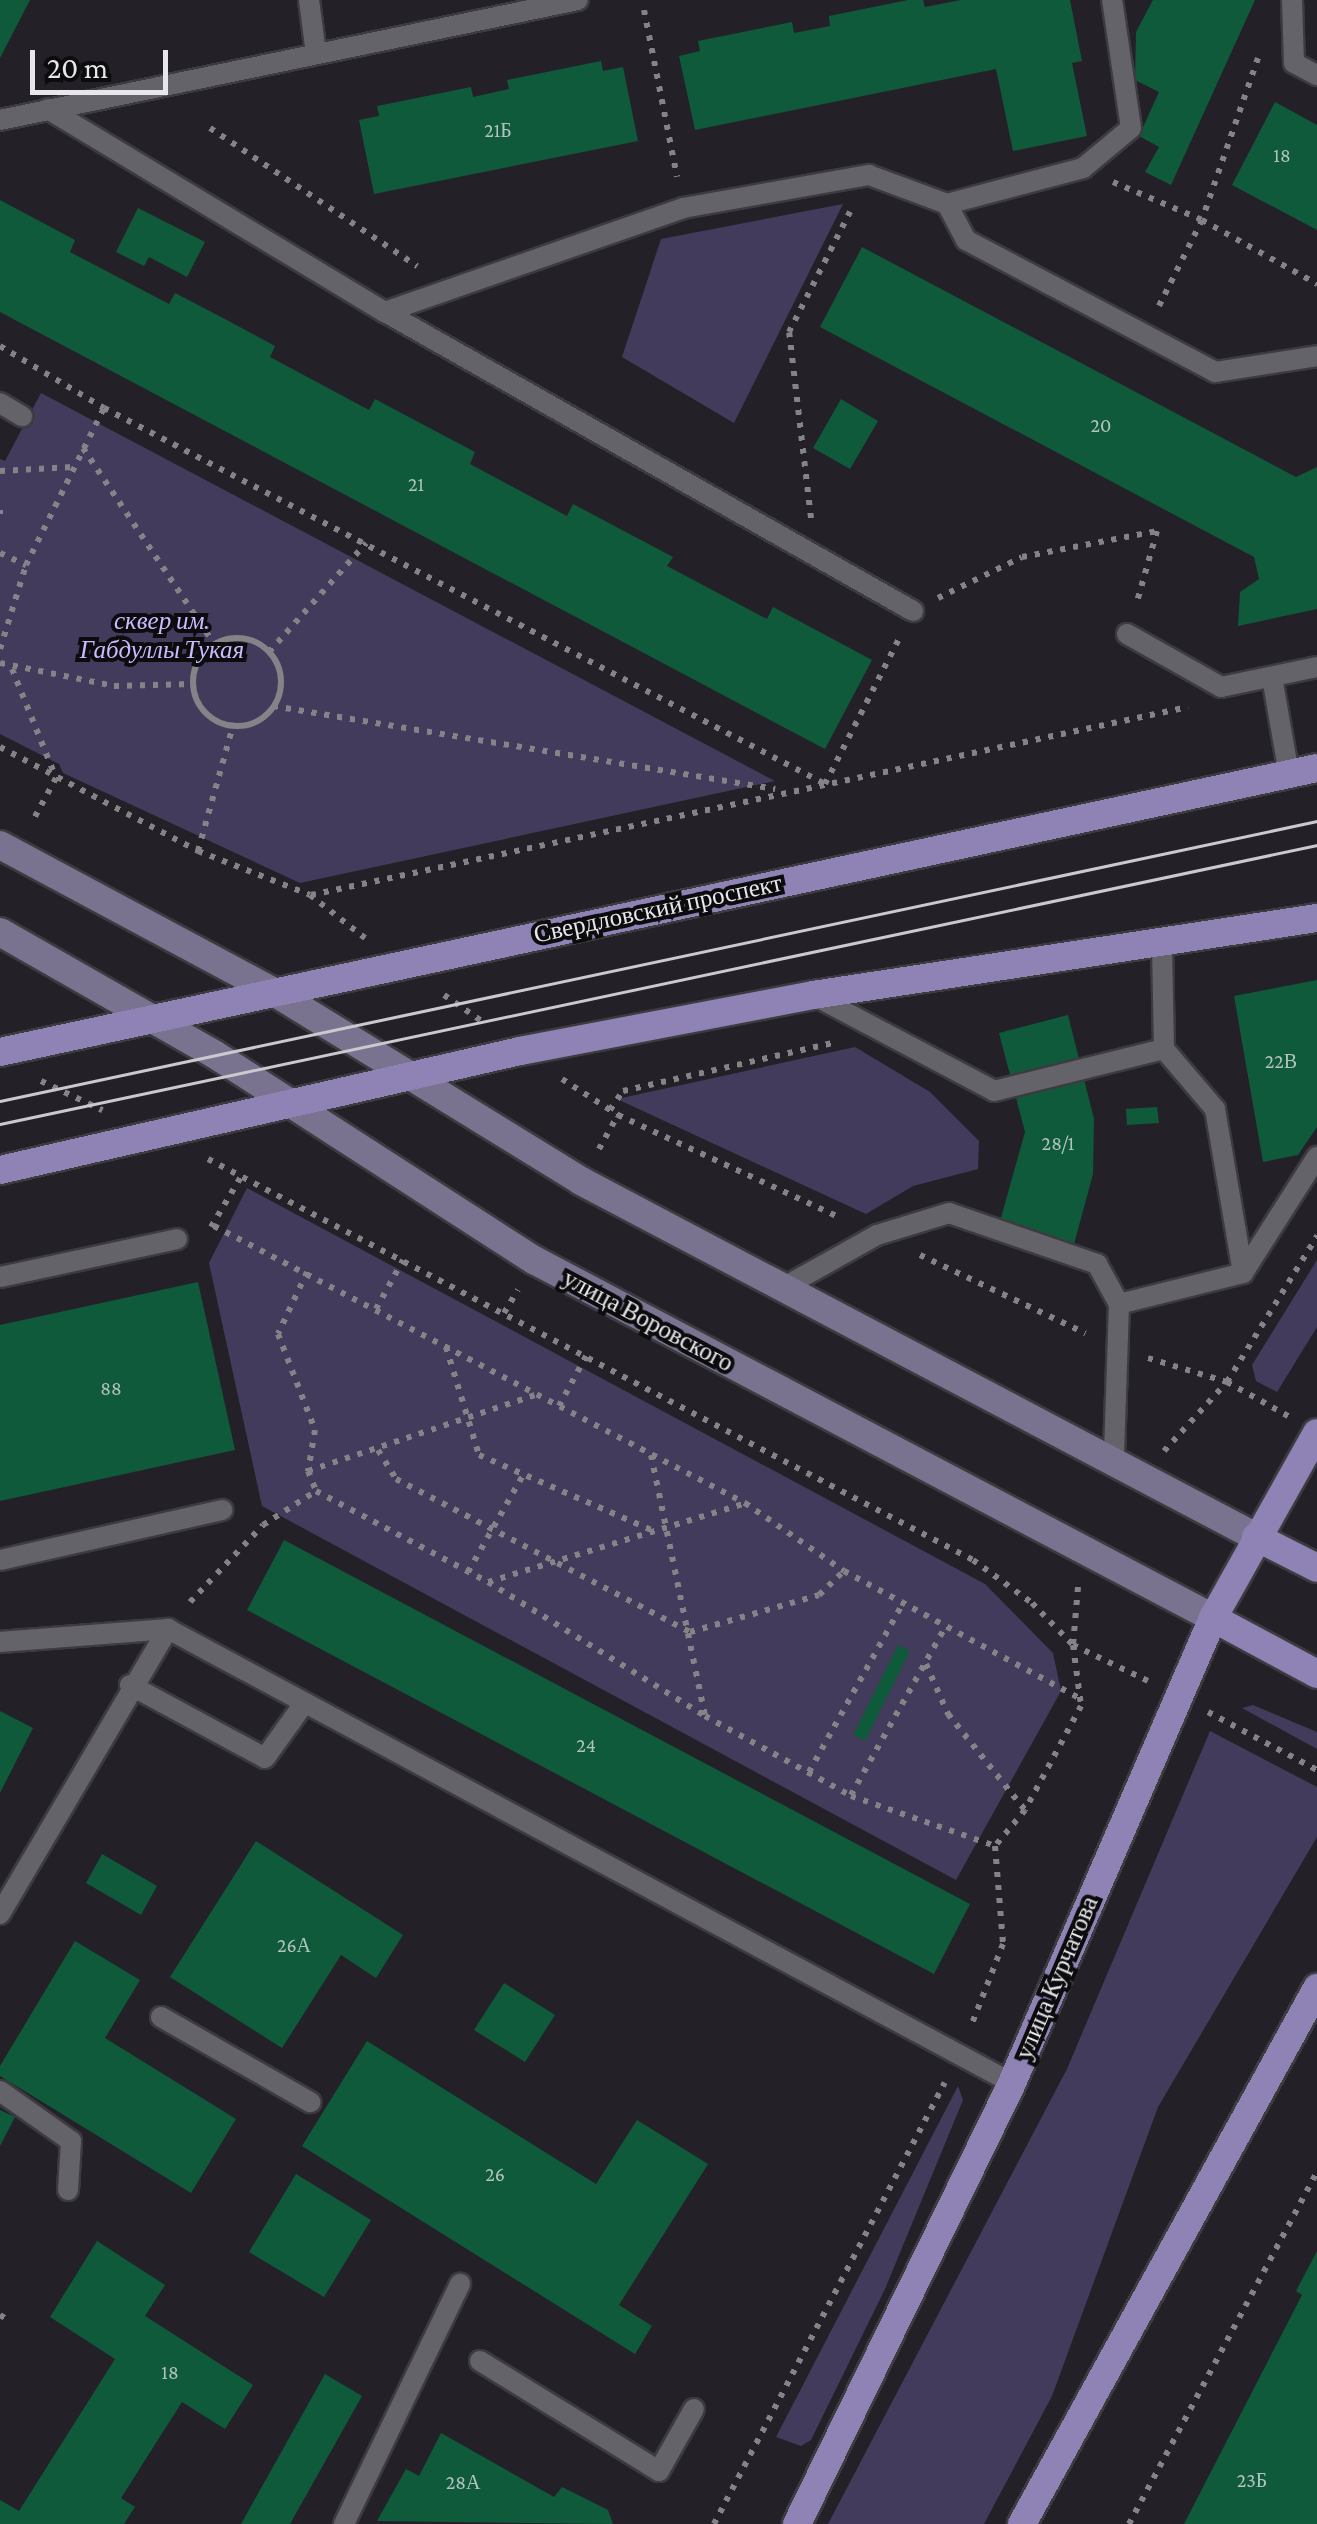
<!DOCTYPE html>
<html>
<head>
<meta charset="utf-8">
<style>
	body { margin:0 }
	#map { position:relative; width:1317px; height:2524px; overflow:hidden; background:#232127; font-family:"Crimson Pro",serif }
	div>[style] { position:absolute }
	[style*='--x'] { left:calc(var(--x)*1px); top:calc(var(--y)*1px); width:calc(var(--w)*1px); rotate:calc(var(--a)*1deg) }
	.green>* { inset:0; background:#433b5b }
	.building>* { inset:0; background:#0e5a3b }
	.path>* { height:6px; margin-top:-3px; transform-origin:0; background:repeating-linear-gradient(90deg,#848388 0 5px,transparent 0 13px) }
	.path>.ring { margin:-3px; padding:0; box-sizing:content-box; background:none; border:6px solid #848388; border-radius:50% }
	.roads { filter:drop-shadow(2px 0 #3c3b40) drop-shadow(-2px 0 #3c3b40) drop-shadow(0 2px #3c3b40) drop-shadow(0 -2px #3c3b40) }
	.service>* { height:20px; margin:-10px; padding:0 10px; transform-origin:10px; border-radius:10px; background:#64636a }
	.secondary>* { height:28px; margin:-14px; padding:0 14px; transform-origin:14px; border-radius:14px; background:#7a7390 }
	.primary>* { height:28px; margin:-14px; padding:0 14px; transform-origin:14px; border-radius:14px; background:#8f83b5 }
	.tram>* { height:2.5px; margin:-1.25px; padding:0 1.25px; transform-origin:1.25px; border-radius:1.25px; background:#cac9cd }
	span { translate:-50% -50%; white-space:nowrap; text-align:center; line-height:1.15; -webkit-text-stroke:8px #0c0b0e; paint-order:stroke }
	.number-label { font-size:20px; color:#b1c3be }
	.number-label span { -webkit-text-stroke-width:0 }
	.park-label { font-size:25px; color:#cbbbfe; font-style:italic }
	.street-label { font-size:25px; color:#e7e6ea }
	.scale { position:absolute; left:30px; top:50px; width:138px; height:45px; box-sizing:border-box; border:5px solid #e7e6ea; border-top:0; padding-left:12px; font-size:30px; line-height:35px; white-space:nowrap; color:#e7e6ea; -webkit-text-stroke:8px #0c0b0e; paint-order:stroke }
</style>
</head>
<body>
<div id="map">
	<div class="green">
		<i style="clip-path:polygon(843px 204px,734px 423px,622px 357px,661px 239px)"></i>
		<i style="clip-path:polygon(41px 393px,775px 781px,300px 883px,63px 773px,59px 764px,0 734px,0 459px,5px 461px)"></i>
		<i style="clip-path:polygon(855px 1047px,930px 1092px,979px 1141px,978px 1169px,913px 1186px,866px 1214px,617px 1099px)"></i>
		<i style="clip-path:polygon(247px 1188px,985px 1584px,1053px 1653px,1061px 1691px,956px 1880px,262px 1506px,209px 1263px)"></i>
		<i style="clip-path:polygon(1317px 1260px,1317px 1327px,1277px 1392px,1256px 1381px,1252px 1365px)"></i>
		<i style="clip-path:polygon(1253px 1705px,1317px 1732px,1317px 1749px,1242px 1708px)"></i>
		<i style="clip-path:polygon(1210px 1731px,1317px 1787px,1317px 1837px,1158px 2107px,1052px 2396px,984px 2524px,828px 2524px,1067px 2069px)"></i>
		<i style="clip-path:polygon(958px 2086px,963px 2100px,885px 2289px,811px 2440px,801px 2446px,776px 2437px)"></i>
	</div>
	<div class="building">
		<i style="clip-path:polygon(0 0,30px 0,0 58px)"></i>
		<i style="clip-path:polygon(908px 0,923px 0,925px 7px,961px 0,1070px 0,1082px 61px,1072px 63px,1087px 136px,1013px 151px,996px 69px,695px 130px,679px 56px,700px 51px,698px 41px,792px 22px,794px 33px,830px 26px,829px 16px)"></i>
		<i style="clip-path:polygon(1153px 0,1255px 0,1171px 185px,1145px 172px,1159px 147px,1139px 136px,1159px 92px,1135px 80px,1136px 32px)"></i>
		<i style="clip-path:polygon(601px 61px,603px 71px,623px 67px,638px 141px,374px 194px,359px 120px,379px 116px,377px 106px,471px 87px,473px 97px,509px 89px,507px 80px)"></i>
		<i style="clip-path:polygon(1275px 102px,1317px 125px,1317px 230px,1232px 185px)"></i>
		<i style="clip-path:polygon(0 200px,75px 240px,70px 252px,169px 304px,175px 293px,223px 318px,275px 346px,270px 357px,369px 410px,375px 399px,422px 424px,475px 452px,470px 464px,567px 516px,573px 504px,673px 557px,667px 566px,767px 619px,773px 607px,872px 660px,825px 749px,0 312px)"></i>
		<i style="clip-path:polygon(138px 208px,205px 242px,187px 277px,149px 257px,144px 266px,116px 252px)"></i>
		<i style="clip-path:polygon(862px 247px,1296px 477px,1317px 467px,1317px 609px,1238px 626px,1240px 592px,1259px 579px,1254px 557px,820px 327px)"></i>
		<i style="clip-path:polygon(841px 399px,878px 421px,850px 469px,813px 448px)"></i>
		<i style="clip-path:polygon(1317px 980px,1317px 1127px,1298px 1155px,1263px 1162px,1234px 996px)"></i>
		<i style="clip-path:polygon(1068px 1015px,1094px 1119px,1093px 1174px,1070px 1259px,995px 1239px,1025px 1132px,999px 1033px)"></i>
		<i style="clip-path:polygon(1157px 1107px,1159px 1123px,1127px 1125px,1126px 1109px)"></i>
		<i style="clip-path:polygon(198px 1282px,235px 1450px,0 1501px,0 1325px)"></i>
		<i style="clip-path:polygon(284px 1540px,970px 1904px,934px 1974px,247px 1610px)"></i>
		<i style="clip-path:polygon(898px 1645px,910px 1651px,865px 1741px,853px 1735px)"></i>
		<i style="clip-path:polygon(0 1711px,33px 1728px,0 1793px)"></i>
		<i style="clip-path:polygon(256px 1841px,403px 1935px,376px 1978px,341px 1955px,282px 2048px,170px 1977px)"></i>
		<i style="clip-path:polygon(102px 1854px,157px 1886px,141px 1915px,86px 1883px)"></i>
		<i style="clip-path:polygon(75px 1941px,140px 1980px,105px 2038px,236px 2119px,191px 2193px,0 2076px,0 2066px)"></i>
		<i style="clip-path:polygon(504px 1983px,555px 2015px,525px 2062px,474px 2030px)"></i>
		<i style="clip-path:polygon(367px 2041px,596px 2184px,637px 2120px,708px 2164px,619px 2305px,652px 2326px,635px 2354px,302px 2146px)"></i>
		<i style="clip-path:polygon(0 2110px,15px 2117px,0 2146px)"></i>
		<i style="clip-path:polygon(296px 2174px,371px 2220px,324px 2297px,249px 2252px)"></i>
		<i style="clip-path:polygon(97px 2241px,165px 2285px,145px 2316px,253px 2385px,225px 2429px,182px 2402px,121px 2498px,135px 2507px,124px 2524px,0 2524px,0 2500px,19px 2511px,115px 2359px,50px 2317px)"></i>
		<i style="clip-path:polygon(1317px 2251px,1317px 2524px,1184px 2524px,1302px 2295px,1296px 2291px)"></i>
		<i style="clip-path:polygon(325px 2374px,362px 2396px,290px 2524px,241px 2524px)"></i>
		<i style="clip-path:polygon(441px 2433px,554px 2497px,562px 2487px,608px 2510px,613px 2524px,377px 2521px,406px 2469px,419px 2476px)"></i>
	</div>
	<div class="path">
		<i style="--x:644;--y:10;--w:170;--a:78.8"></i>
		<i style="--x:1258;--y:58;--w:171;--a:109.1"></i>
		<i style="--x:1202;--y:220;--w:132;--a:29.1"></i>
		<i style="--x:210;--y:128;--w:249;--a:33.7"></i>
		<i style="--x:1113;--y:182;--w:97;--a:23.1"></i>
		<i style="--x:1202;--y:220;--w:96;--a:116.6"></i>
		<i style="--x:0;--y:346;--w:121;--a:30.8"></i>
		<i style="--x:104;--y:408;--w:813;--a:27.54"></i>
		<i style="--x:825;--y:784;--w:165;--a:-63"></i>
		<i style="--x:83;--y:448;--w:236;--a:56.2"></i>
		<i style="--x:0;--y:471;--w:72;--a:-3.2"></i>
		<i style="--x:0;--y:510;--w:4;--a:90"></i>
		<i style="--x:811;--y:518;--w:187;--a:-96.7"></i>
		<i style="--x:789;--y:332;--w:135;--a:-63.1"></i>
		<i style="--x:0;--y:553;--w:29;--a:25"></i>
		<i style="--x:938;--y:598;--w:93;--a:-26"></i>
		<i style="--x:1022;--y:557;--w:137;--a:-10.9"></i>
		<i style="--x:1157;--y:531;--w:77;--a:105.8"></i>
		<i class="ring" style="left:193px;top:638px;width:82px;height:82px"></i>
		<i style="--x:0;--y:649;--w:88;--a:-72.8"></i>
		<i style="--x:26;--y:565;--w:175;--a:-63.6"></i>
		<i style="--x:269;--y:652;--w:146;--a:-48.3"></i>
		<i style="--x:0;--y:663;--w:116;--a:11.4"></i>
		<i style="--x:114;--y:686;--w:79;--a:-1.5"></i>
		<i style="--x:12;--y:669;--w:118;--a:68"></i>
		<i style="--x:56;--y:778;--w:50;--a:118.6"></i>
		<i style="--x:273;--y:706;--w:509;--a:9.39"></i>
		<i style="--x:0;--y:747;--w:224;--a:27.7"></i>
		<i style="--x:198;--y:851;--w:120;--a:21.4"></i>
		<i style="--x:310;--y:895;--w:70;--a:38"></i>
		<i style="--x:198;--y:851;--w:130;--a:-74.4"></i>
		<i style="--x:311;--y:895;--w:897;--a:-12.1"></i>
		<i style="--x:444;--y:995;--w:47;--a:34.7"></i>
		<i style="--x:562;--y:1079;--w:67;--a:32.7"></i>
		<i style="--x:618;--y:1115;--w:246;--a:24.8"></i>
		<i style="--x:41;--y:1081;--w:68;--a:25.4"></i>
		<i style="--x:610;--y:1110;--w:23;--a:-56"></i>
		<i style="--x:623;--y:1091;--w:215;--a:-12.9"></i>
		<i style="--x:599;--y:1149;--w:39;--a:-61"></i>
		<i style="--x:208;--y:1159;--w:864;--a:27.66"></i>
		<i style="--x:973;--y:1560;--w:73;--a:36.1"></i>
		<i style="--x:1032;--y:1603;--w:59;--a:45.7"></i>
		<i style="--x:1073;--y:1645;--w:62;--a:82.5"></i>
		<i style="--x:1081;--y:1706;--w:118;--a:118.3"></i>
		<i style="--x:1025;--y:1810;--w:47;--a:129.8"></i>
		<i style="--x:995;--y:1846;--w:98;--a:85.3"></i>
		<i style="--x:1003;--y:1944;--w:88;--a:111.3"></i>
		<i style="--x:214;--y:1226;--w:599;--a:27.55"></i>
		<i style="--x:745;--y:1503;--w:120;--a:34.5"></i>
		<i style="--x:844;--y:1571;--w:269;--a:28.4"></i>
		<i style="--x:211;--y:1227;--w:61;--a:-59.2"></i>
		<i style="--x:920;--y:1255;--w:183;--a:25.3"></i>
		<i style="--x:307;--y:1272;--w:68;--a:115.1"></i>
		<i style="--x:278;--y:1334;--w:103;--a:68.9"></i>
		<i style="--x:315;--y:1430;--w:42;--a:99.7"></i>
		<i style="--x:308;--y:1471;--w:22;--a:68"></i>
		<i style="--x:376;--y:1309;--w:56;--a:-61.1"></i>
		<i style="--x:504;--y:1313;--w:27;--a:-59"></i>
		<i style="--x:446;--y:1347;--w:113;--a:73"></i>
		<i style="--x:479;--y:1455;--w:191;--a:23.5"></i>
		<i style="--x:1148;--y:1358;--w:83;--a:16.9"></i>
		<i style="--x:1227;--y:1382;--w:70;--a:29.1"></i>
		<i style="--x:559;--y:1406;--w:57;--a:-61.6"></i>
		<i style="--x:378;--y:1450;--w:34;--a:58"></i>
		<i style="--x:396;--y:1479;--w:331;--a:27.5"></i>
		<i style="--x:690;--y:1632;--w:134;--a:-16"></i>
		<i style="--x:819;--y:1595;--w:35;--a:-44"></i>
		<i style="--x:1164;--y:1451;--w:93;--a:-47.6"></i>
		<i style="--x:1227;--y:1382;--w:172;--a:-58.3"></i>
		<i style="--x:651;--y:1455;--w:267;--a:78.3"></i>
		<i style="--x:308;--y:1471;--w:239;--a:-18.5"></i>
		<i style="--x:468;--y:1572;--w:112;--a:-60.4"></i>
		<i style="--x:488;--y:1582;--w:267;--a:-17"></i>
		<i style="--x:1078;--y:1587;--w:58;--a:94.9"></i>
		<i style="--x:1073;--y:1645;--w:83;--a:25.6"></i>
		<i style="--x:190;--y:1602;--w:106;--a:-46.5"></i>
		<i style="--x:263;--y:1525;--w:63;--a:-32.7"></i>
		<i style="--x:316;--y:1491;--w:195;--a:27.9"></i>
		<i style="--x:488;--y:1582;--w:255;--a:31.7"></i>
		<i style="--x:705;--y:1716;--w:166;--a:28.7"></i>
		<i style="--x:851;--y:1796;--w:152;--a:19.1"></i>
		<i style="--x:926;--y:1664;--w:55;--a:66.3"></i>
		<i style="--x:948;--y:1714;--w:123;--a:51.3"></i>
		<i style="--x:1208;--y:1712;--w:123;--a:28"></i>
		<i style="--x:809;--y:1772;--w:193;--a:-60.9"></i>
		<i style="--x:851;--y:1795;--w:194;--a:-60.7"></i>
		<i style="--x:0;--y:2315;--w:9;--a:32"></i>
		<i style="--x:714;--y:2524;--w:498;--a:-62.4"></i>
		<i style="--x:1129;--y:2524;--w:399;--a:-61.9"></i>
	</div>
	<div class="roads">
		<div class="service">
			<i style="--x:309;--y:0;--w:54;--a:82.6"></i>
			<i style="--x:1292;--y:0;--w:63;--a:88.2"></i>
			<i style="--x:1294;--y:63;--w:26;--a:28"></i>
			<i style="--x:48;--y:109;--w:393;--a:31.1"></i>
			<i style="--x:385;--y:312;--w:607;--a:29.52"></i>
			<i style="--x:0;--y:120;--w:590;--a:-11.73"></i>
			<i style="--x:947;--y:204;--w:41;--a:62.2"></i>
			<i style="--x:966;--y:240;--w:282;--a:27.9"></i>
			<i style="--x:1215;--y:372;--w:103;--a:-8.9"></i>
			<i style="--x:385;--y:312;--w:316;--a:-19.2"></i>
			<i style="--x:683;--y:208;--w:189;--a:-10.1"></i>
			<i style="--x:869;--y:175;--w:83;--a:20.4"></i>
			<i style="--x:947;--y:204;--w:141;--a:-14.8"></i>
			<i style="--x:1083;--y:168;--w:62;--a:-39.8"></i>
			<i style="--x:1131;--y:128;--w:129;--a:-98.4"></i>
			<i style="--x:0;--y:403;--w:26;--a:31"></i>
			<i style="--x:1127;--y:634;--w:108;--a:29.4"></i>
			<i style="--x:1221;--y:687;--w:98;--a:-11.8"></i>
			<i style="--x:1272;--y:677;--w:98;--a:80.1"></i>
			<i style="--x:813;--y:995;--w:205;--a:27.9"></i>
			<i style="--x:994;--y:1091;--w:175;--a:-13.9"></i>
			<i style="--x:1164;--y:1049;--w:103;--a:-91.1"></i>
			<i style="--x:1164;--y:1049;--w:79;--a:49.6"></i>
			<i style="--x:1215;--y:1109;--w:166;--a:80.3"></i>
			<i style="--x:0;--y:1277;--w:181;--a:-12.1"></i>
			<i style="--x:786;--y:1286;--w:104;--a:-29.3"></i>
			<i style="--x:877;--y:1235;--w:75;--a:-17"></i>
			<i style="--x:949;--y:1213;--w:157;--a:19"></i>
			<i style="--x:1097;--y:1264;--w:46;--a:61.2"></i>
			<i style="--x:1119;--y:1304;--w:153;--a:91.9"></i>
			<i style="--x:1119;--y:1304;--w:128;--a:-14"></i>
			<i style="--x:1243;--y:1273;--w:138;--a:-57.5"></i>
			<i style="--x:0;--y:1560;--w:228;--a:-12.7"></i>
			<i style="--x:0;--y:1642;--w:169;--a:-4.4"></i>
			<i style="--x:168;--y:1629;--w:958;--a:28.28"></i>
			<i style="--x:130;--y:1685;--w:153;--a:28.4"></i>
			<i style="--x:265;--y:1758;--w:65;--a:-54.4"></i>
			<i style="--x:0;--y:1914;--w:331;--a:-59.5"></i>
			<i style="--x:161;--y:2017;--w:172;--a:29.7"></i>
			<i style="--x:0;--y:2091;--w:87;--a:35.2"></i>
			<i style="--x:71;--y:2141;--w:49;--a:93.5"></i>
			<i style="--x:480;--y:2361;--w:210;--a:31.6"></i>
			<i style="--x:659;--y:2471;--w:71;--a:-60.6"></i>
			<i style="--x:344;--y:2524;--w:267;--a:-64.2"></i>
		</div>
		<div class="secondary">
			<i style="--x:0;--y:845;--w:311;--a:28.2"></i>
			<i style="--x:274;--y:992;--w:361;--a:31.6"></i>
			<i style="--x:581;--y:1181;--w:763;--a:27.81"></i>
			<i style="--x:0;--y:932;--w:246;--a:29.7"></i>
			<i style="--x:214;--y:1054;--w:381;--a:32.8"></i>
			<i style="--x:534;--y:1260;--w:768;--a:27.8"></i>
		</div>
		<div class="primary">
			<i style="--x:0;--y:1052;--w:1347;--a:-12.17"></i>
			<i style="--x:0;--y:1170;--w:533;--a:-12.89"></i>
			<i style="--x:520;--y:1051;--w:298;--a:-10.8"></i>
			<i style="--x:813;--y:995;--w:510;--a:-8.69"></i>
			<i style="--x:1256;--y:1537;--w:68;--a:26.9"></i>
			<i style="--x:1213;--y:1618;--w:118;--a:28.3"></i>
			<i style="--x:797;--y:2524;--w:491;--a:-64"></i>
			<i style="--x:1012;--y:2083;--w:507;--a:-66.62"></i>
			<i style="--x:1213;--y:1618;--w:212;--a:-60.7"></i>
			<i style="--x:1022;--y:2524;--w:612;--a:-61.17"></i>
		</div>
	</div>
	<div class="tram">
		<i style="--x:0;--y:1101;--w:1346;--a:-12"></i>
		<i style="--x:0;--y:1124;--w:1346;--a:-11.96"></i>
	</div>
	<div class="number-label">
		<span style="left:498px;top:130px">21Б</span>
		<span style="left:1282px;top:155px">18</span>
		<span style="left:1101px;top:425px">20</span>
		<span style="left:416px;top:484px">21</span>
		<span style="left:1281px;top:1061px">22В</span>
		<span style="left:1058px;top:1143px">28/1</span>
		<span style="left:111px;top:1388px">88</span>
		<span style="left:586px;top:1745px">24</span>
		<span style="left:294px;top:1945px">26А</span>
		<span style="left:495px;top:2174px">26</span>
		<span style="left:170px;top:2372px">18</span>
		<span style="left:1252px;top:2480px">23Б</span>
		<span style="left:463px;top:2482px">28А</span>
	</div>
	<div class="park-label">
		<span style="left:162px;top:636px">сквер им.<br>Габдуллы Тукая</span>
	</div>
	<div class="street-label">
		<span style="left:658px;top:909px;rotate:-12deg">Свердловский проспект</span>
		<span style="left:648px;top:1321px;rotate:28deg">улица Воровского</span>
		<span style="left:1057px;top:1978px;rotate:-67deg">улица Курчатова</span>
	</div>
	<div class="scale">20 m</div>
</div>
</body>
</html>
